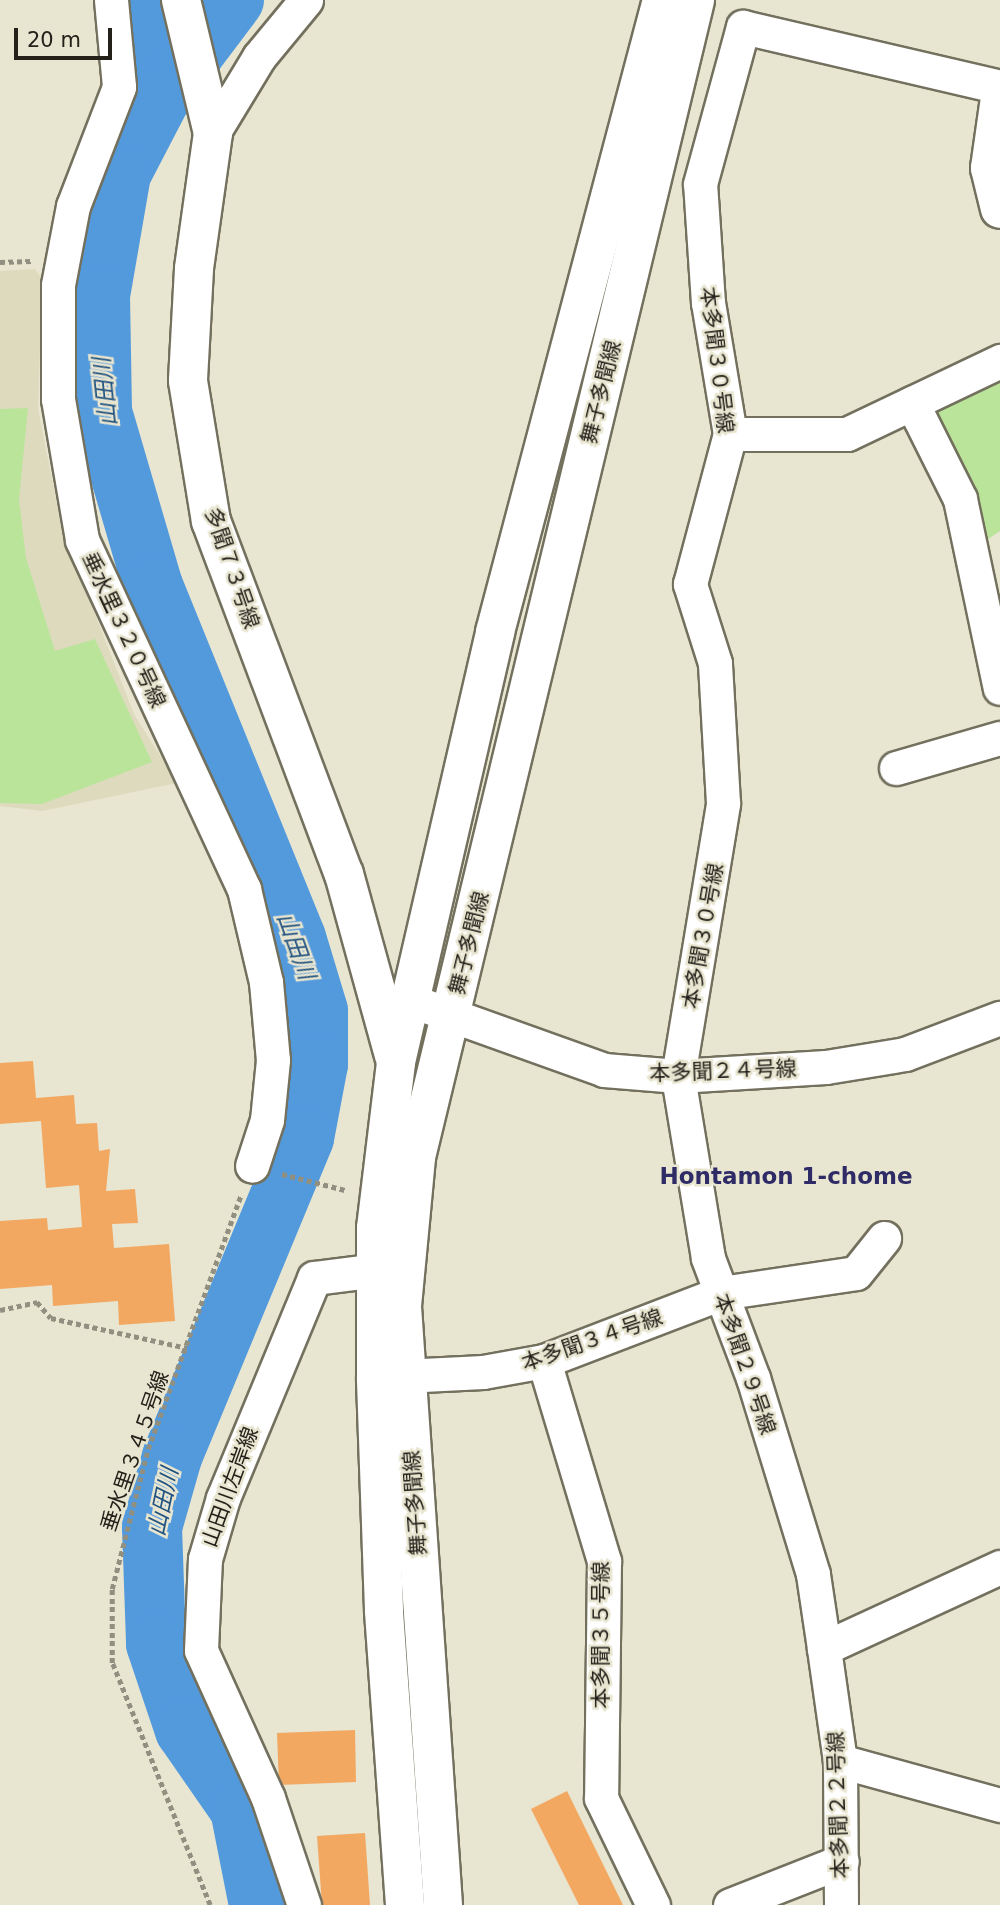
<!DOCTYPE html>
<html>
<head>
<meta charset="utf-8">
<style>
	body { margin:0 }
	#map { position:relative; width:1000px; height:1905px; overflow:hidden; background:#e8e5d0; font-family:"DejaVu Sans","Noto Sans JP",sans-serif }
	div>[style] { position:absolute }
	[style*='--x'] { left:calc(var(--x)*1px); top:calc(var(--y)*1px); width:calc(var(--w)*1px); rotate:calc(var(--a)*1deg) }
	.built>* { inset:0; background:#dedabe }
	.green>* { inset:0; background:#bae49a }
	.river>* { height:60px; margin:-30px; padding:0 30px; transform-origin:30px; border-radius:30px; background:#539add }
	.building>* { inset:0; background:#f2a861 }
	.path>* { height:4.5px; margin-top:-2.25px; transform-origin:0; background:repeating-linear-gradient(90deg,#918f80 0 5px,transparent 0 8.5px) }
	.roads { filter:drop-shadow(2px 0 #73705e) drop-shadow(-2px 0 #73705e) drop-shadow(0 2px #73705e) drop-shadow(0 -2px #73705e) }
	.street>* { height:33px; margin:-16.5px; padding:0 16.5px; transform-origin:16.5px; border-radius:16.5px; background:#fff }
	.secondary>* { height:38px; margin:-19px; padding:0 19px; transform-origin:19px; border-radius:19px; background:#fff }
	span { translate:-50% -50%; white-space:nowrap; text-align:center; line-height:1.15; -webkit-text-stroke:5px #e8e5d0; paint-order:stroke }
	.street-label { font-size:21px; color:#23211a }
	.water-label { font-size:23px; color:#215380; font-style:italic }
	.neighbourhood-label { font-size:23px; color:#2e2b66; font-weight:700 }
	.scale { position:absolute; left:14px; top:28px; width:98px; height:32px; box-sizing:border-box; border:4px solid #23211a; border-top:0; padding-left:9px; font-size:21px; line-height:24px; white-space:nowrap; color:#23211a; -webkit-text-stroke:5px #e8e5d0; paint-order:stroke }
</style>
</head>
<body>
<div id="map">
	<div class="built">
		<i style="clip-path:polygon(35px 269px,42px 279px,38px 409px,62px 530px,134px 714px,177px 783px,42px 811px,0 806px,0 271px)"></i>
	</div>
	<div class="green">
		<i style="clip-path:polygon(1000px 368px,1000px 531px,975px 548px,929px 402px)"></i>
		<i style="clip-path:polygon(28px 408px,19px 500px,26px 558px,55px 651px,95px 639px,152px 762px,42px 804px,0 803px,0 409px)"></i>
	</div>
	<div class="river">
		<i style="--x:141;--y:0;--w:99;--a:78.3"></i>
		<i style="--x:234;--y:0;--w:121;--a:127"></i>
		<i style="--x:161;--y:97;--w:87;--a:117.5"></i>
		<i style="--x:121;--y:174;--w:124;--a:99.8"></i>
		<i style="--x:100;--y:296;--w:116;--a:89"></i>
		<i style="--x:102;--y:412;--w:181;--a:73.7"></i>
		<i style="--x:153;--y:586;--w:380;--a:67.9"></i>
		<i style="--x:296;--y:938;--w:76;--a:73.2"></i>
		<i style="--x:318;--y:1011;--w:53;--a:90"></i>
		<i style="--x:318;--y:1064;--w:75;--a:100.7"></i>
		<i style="--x:304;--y:1138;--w:345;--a:112.5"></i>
		<i style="--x:172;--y:1457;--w:73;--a:105.9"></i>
		<i style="--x:152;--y:1527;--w:117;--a:88"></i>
		<i style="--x:156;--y:1644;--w:91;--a:71.4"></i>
		<i style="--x:185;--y:1730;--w:96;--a:55.2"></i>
		<i style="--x:240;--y:1809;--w:98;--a:78.8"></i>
	</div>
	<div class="building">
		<i style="clip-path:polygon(33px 1061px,36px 1098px,74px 1095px,76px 1124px,97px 1123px,99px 1151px,110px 1149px,106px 1191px,135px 1189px,138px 1223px,112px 1224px,114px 1248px,169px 1244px,175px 1321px,119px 1325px,118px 1301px,53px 1306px,52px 1285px,0 1289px,0 1221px,47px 1218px,48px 1230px,82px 1227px,79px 1185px,46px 1188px,41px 1121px,0 1124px,0 1063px)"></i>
		<i style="clip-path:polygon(355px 1730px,356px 1782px,279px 1785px,277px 1733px)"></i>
		<i style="clip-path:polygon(567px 1791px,623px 1905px,579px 1905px,531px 1809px)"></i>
		<i style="clip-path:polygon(365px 1833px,370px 1905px,322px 1905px,317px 1836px)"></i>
	</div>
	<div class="path">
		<i style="--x:0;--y:262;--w:31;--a:-2"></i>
		<i style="--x:282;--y:1174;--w:65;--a:14.3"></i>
		<i style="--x:0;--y:1310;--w:38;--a:-12"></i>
		<i style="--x:37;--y:1302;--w:21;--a:49"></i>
		<i style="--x:51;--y:1318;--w:139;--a:12.4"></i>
		<i style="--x:210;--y:1905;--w:261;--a:-112"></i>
		<i style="--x:112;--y:1663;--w:74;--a:-90"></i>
		<i style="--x:112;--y:1589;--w:145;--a:-75.6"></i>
		<i style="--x:148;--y:1449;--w:270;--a:-69.9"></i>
	</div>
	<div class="roads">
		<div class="street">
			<i style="--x:111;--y:0;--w:87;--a:84.7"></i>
			<i style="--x:119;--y:87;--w:128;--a:111.1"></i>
			<i style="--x:73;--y:206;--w:80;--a:100.8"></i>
			<i style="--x:58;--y:285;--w:114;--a:90"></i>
			<i style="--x:58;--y:399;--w:143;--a:80.3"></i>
			<i style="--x:82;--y:540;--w:385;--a:65.1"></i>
			<i style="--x:244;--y:889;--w:96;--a:76.7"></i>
			<i style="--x:266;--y:982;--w:78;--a:84.9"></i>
			<i style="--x:273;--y:1060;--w:60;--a:95.7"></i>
			<i style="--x:267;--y:1120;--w:48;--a:108.1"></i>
			<i style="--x:213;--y:133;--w:89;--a:-58.8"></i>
			<i style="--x:259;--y:57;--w:74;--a:-50.5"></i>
			<i style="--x:912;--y:403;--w:107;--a:63.4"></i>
			<i style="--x:960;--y:499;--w:193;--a:78.1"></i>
			<i style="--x:730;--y:434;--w:117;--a:0"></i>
			<i style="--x:847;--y:434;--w:170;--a:-25.5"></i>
			<i style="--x:896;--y:768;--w:108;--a:-16.1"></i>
			<i style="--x:409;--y:1000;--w:207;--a:19.7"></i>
			<i style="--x:604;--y:1070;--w:74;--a:4.6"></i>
			<i style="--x:678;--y:1076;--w:148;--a:-3.5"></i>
			<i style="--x:826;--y:1067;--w:80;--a:-9.3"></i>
			<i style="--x:905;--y:1054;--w:102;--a:-20.8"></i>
			<i style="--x:544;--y:1361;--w:209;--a:73.3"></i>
			<i style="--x:604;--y:1561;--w:237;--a:90.7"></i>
			<i style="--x:601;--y:1798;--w:119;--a:64.1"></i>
			<i style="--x:382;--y:1377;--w:101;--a:-2.8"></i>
			<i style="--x:483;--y:1372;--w:62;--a:-10.2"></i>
			<i style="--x:544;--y:1361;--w:190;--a:-21"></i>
			<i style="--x:721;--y:1293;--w:136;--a:-8.4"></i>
			<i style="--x:856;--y:1273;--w:45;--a:-51.3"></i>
			<i style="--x:824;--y:1648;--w:75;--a:-98.5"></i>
			<i style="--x:813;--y:1574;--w:205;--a:-107"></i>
			<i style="--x:753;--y:1378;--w:128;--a:-110.6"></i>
			<i style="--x:708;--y:1258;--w:184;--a:-99.4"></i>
			<i style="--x:678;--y:1076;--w:277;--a:-80.6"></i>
			<i style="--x:723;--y:803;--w:140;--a:-93.3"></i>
			<i style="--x:715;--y:663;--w:83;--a:-107.6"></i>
			<i style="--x:690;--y:584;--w:155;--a:-75.1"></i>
			<i style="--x:730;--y:434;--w:133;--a:-99.5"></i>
			<i style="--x:708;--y:303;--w:119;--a:-93.8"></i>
			<i style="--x:700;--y:184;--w:163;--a:-74.7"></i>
			<i style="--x:743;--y:27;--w:264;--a:13.1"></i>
			<i style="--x:840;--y:1761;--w:166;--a:15.4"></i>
			<i style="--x:304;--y:1905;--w:113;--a:-108.6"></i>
			<i style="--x:268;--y:1798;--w:162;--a:-114.4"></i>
			<i style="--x:201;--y:1650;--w:91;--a:-87.5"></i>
			<i style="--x:205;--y:1559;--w:64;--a:-73.6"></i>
			<i style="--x:223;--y:1498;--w:238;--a:-67.5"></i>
			<i style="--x:314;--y:1278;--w:88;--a:-7.2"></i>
			<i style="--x:730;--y:1905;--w:120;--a:-21.4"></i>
			<i style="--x:841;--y:1905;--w:144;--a:-90.4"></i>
			<i style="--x:840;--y:1761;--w:114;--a:-98.1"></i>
			<i style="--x:824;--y:1648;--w:194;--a:-24.7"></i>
		</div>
		<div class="secondary">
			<i style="--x:181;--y:0;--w:137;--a:76.5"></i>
			<i style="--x:213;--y:133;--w:137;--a:98"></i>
			<i style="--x:194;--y:269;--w:112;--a:93.1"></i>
			<i style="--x:188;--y:381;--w:142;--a:80.7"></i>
			<i style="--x:211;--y:521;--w:377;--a:69.4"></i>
			<i style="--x:344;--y:874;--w:188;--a:74.6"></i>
			<i style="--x:1000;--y:98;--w:71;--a:98.1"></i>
			<i style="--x:990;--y:168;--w:42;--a:76.3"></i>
			<i style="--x:405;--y:1905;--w:296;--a:-94.1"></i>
			<i style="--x:384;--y:1610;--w:232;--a:-92"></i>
			<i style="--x:376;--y:1378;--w:150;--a:-90"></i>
			<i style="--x:376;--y:1228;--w:167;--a:-83.1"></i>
			<i style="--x:396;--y:1062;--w:441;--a:-77"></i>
			<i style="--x:495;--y:632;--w:654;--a:-75.2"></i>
			<i style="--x:443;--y:1905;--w:600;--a:-93.92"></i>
			<i style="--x:402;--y:1306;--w:150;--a:-84.6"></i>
			<i style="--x:416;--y:1157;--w:1190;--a:-76.44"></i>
		</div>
	</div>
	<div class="street-label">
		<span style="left:717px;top:360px;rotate:83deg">本多聞３０号線</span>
		<span style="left:601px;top:392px;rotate:-76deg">舞子多聞線</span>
		<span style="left:232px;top:568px;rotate:71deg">多聞７３号線</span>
		<span style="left:124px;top:630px;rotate:65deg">垂水里３２０号線</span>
		<span style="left:703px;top:936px;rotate:-80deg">本多聞３０号線</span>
		<span style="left:469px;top:943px;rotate:-76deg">舞子多聞線</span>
		<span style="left:723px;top:1071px;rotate:-2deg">本多聞２４号線</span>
		<span style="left:592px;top:1340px;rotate:-19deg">本多聞３４号線</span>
		<span style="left:745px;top:1364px;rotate:71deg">本多聞２９号線</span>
		<span style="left:135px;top:1451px;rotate:-71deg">垂水里３４５号線</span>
		<span style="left:230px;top:1487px;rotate:-70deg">山田川左岸線</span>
		<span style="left:415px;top:1503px;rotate:-94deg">舞子多聞線</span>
		<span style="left:601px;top:1635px;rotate:-90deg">本多聞３５号線</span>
		<span style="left:838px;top:1805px;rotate:-92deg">本多聞２２号線</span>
	</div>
	<div class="water-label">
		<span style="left:105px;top:392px;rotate:-96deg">山田川</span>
		<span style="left:296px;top:946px;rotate:70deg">山田川</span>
		<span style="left:163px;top:1502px;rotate:-78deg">山田川</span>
	</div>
	<div class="neighbourhood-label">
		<span style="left:786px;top:1176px">Hontamon 1-chome</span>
	</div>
	<div class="scale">20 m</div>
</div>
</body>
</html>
